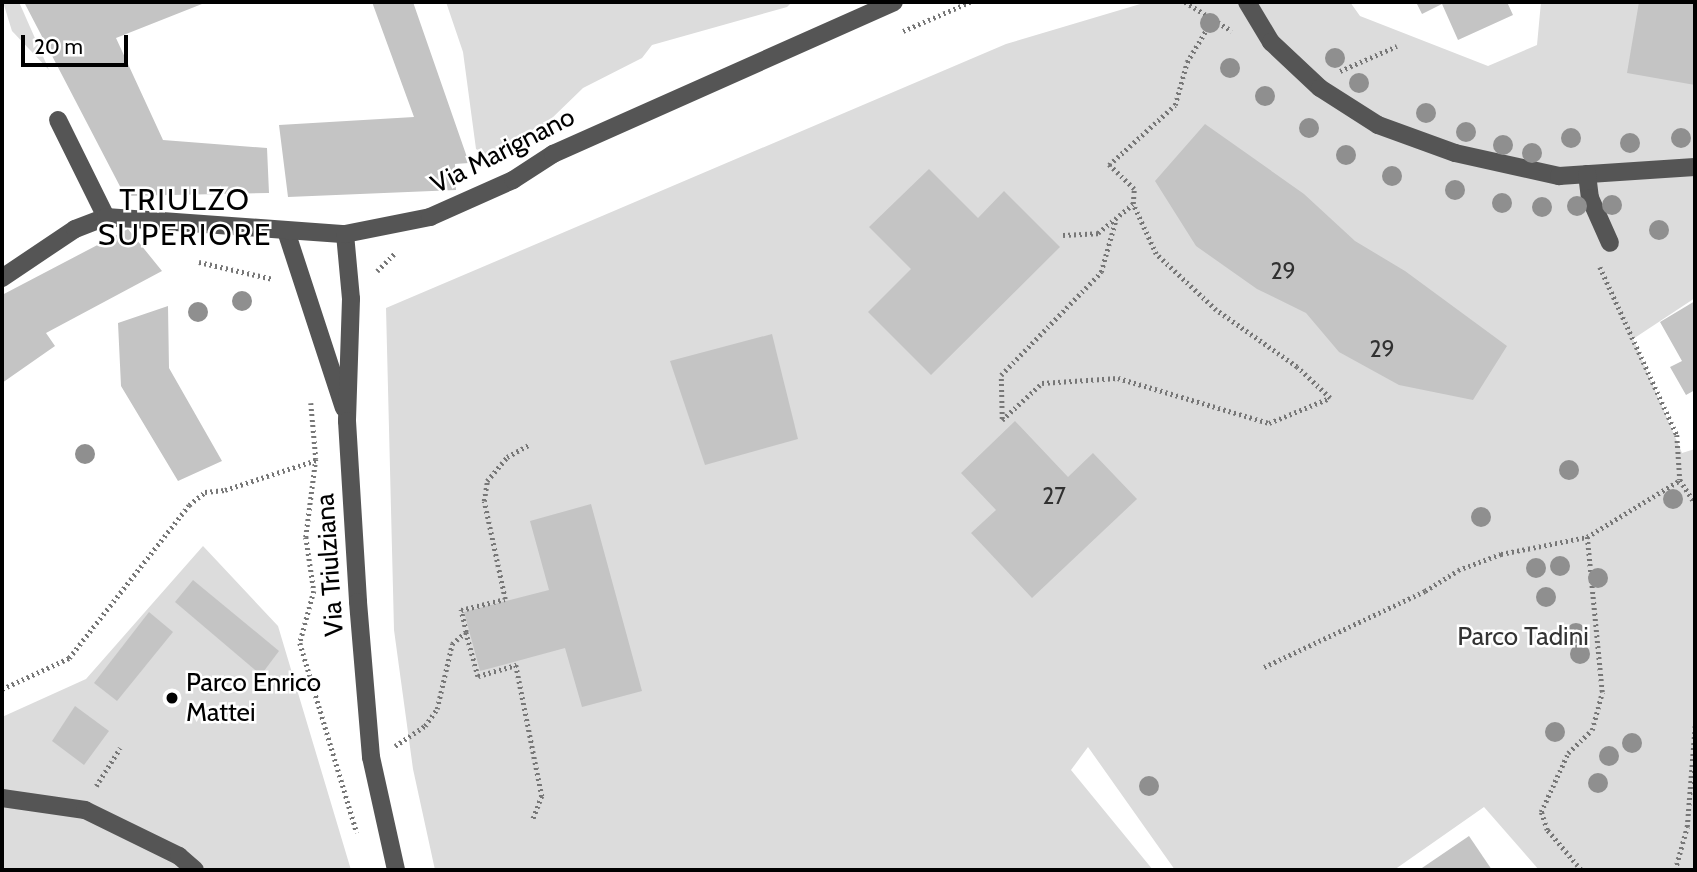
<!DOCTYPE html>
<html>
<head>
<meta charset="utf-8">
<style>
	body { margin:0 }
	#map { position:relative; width:1697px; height:872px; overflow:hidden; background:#fff; font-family:Cabin,sans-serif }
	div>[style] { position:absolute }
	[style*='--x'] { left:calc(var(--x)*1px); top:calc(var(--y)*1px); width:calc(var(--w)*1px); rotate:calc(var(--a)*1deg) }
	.green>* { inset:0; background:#dcdcdc }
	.building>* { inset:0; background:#c4c4c4 }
	.path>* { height:4.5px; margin-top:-2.25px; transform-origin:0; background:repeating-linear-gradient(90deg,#777 0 2px,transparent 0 5.5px) }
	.minor>* { height:18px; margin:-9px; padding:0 9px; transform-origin:9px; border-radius:9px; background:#555 }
	.trees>* { width:20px; height:20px; margin:-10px; border-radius:50%; background:#8f8f8f }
	.dots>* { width:19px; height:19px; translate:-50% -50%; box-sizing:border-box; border:4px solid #fff; border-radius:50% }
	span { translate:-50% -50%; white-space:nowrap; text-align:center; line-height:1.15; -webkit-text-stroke:5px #fff; paint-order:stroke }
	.number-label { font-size:23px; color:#313131 }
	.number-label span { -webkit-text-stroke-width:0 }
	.street-label { font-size:26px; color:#000 }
	.park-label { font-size:26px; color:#333 }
	.poi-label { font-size:26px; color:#000 }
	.left { translate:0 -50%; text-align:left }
	.quarter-label { font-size:30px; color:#000; letter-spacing:2px }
	.frame { position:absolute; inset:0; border:4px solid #000; pointer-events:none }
	.scale { position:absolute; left:21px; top:35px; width:107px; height:32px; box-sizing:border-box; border:4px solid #000; border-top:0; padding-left:9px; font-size:21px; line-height:24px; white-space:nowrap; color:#000; -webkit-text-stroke:5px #fff; paint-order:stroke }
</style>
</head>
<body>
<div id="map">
	<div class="green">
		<i style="clip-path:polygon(3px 2px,19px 2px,49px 70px,12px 31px)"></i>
		<i style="clip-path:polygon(446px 2px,792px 2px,787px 7px,652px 45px,642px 58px,583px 88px,549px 121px,486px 155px,476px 149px,463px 52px)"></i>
		<i style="clip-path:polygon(1147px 2px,1350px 2px,1360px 16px,1488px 66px,1537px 45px,1541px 2px,1695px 2px,1695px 298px,1633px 339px,1682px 453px,1695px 449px,1695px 870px,1539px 870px,1484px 807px,1394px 870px,1175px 870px,1088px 747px,1071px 770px,1153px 870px,435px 870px,413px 769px,394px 630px,386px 308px,1006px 44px)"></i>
		<i style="clip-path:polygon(203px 546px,278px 626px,351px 870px,2px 870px,2px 717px,86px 679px)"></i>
	</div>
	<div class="building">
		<i style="clip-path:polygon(24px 2px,207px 2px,116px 38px,163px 140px,267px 148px,269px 193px,125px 196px)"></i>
		<i style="clip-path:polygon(372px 2px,413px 2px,469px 163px,455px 164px,456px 190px,288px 197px,279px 125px,414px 117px)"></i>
		<i style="clip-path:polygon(1416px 2px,1507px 2px,1513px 15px,1458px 40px,1442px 4px,1422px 14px)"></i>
		<i style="clip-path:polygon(1639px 2px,1695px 2px,1695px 85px,1627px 73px)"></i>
		<i style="clip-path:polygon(1205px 124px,1304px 194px,1355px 241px,1405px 271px,1507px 346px,1473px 400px,1399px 385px,1339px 352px,1306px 313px,1257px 289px,1196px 246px,1155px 181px)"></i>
		<i style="clip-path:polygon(929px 169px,978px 218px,1004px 191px,1060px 247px,931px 375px,868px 312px,911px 269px,869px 227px)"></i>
		<i style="clip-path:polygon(128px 229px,162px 271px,46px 333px,55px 346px,2px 383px,2px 295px)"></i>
		<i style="clip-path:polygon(1695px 301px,1695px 390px,1686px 395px,1670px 367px,1682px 361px,1660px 322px)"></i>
		<i style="clip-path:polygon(168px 306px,169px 368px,222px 461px,178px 481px,121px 386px,118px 323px)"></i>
		<i style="clip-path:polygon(772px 334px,798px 439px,705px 465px,670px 361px)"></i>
		<i style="clip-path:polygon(1015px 421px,1068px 477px,1093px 453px,1137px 499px,1032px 598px,971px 533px,996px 510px,961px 473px)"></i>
		<i style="clip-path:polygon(591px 504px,642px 691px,582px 707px,565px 648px,480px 671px,464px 612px,549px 590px,530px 521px)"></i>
		<i style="clip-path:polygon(193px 580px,279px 651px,261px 675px,175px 602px)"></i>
		<i style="clip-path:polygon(149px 612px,173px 632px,117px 701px,94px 683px)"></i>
		<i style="clip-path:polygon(75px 706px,109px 731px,84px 765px,52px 741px)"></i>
		<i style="clip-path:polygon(1469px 836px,1492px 870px,1419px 870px)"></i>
	</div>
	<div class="path">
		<i style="--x:1185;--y:2;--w:55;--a:31.7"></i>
		<i style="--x:903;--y:31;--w:73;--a:-23.4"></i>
		<i style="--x:1340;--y:71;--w:62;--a:-23.7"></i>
		<i style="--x:1063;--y:235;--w:35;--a:-3"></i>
		<i style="--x:1098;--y:233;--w:45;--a:-39.6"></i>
		<i style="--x:1133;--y:204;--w:15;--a:-86"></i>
		<i style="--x:1134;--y:189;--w:35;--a:-136"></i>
		<i style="--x:1109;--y:165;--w:89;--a:-42.3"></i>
		<i style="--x:1175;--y:105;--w:45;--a:-74.4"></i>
		<i style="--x:1187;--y:62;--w:41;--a:-59"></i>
		<i style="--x:1208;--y:27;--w:8;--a:-23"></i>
		<i style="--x:199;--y:262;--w:76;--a:12.9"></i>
		<i style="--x:1600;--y:267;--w:185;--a:65.4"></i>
		<i style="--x:1677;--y:435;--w:45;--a:86.2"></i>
		<i style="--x:1680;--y:480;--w:27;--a:57"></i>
		<i style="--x:377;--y:271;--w:25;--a:-45"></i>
		<i style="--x:311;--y:403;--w:56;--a:84.9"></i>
		<i style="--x:316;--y:459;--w:79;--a:97.3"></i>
		<i style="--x:306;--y:537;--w:55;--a:81.6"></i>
		<i style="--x:314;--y:591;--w:54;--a:105.1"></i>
		<i style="--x:300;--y:643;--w:198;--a:73.3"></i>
		<i style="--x:1002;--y:419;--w:44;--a:-91.3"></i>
		<i style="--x:1001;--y:375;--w:144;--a:-45.8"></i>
		<i style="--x:1101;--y:272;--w:55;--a:-74.2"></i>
		<i style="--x:1002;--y:420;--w:54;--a:-42.8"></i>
		<i style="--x:1042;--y:383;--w:76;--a:-3.8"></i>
		<i style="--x:1118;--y:378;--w:158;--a:16.6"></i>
		<i style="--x:1269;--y:423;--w:66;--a:-22.3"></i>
		<i style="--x:1330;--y:398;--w:45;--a:-136.8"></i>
		<i style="--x:1297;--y:367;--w:99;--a:-144.9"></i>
		<i style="--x:1216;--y:310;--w:82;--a:-137"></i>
		<i style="--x:1156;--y:254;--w:55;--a:-114.7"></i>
		<i style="--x:466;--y:632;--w:46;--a:74.7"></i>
		<i style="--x:478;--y:676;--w:40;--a:-16"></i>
		<i style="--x:516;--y:665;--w:134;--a:78.8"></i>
		<i style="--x:542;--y:796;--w:25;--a:111"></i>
		<i style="--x:1264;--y:667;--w:178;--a:-25.3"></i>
		<i style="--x:1425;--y:591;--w:39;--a:-32"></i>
		<i style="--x:1458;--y:570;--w:46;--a:-20.4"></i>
		<i style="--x:1501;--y:554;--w:88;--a:-11.2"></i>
		<i style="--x:2;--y:689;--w:74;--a:-24.8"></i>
		<i style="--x:69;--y:658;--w:194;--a:-51.9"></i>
		<i style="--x:189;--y:505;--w:21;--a:-39"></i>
		<i style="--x:205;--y:492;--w:20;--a:-6"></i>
		<i style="--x:225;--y:490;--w:96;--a:-18.2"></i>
		<i style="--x:395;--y:746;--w:36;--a:-34"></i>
		<i style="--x:425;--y:726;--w:21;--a:-55"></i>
		<i style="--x:437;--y:709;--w:67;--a:-77"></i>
		<i style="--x:452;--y:644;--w:18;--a:-41"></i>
		<i style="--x:466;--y:632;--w:23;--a:-103"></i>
		<i style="--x:461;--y:610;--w:45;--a:-14"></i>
		<i style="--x:505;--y:599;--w:100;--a:-102.1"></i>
		<i style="--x:484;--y:501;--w:20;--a:-81"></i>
		<i style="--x:487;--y:481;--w:31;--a:-50"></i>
		<i style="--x:507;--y:457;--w:25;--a:-29"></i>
		<i style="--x:96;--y:786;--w:45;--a:-57.7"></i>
		<i style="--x:1581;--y:870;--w:52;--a:-130.4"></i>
		<i style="--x:1547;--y:830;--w:19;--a:-108"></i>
		<i style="--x:1541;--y:812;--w:65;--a:-65.4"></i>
		<i style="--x:1568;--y:753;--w:33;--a:-44"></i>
		<i style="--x:1592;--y:730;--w:39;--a:-75"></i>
		<i style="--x:1602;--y:692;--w:156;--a:-95.5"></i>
		<i style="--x:1587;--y:537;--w:109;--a:-31.5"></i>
		<i style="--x:1675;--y:870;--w:45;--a:-74.4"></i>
		<i style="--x:1687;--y:827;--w:102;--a:-85.5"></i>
	</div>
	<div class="minor">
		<i style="--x:1247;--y:2;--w:47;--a:59"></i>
		<i style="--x:1271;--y:42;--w:67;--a:43.2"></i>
		<i style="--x:1320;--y:88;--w:69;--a:32.5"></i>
		<i style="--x:1378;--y:125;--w:82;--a:20"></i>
		<i style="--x:1455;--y:153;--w:107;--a:12.5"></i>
		<i style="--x:1559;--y:176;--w:136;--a:-3.8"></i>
		<i style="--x:58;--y:120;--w:108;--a:63.7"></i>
		<i style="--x:1587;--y:174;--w:24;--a:83"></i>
		<i style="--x:1590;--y:198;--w:49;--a:66"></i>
		<i style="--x:286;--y:231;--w:186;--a:71.9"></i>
		<i style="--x:345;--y:234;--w:65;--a:84.7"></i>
		<i style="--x:351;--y:299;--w:122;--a:91.9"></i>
		<i style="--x:347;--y:421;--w:181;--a:86.5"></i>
		<i style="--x:358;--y:602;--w:156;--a:85.2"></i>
		<i style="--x:371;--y:757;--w:116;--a:77.5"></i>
		<i style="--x:2;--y:278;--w:88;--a:-33.9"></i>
		<i style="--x:75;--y:229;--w:33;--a:-21"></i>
		<i style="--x:106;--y:217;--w:240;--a:4.1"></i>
		<i style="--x:345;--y:234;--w:87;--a:-11.3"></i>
		<i style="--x:430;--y:217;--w:91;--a:-24"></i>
		<i style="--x:513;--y:180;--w:48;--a:-33"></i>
		<i style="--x:553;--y:154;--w:373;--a:-24"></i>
		<i style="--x:2;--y:798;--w:84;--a:8.2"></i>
		<i style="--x:85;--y:810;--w:105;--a:26.1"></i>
		<i style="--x:179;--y:856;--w:21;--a:41"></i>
	</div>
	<div class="trees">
		<i style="left:1210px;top:23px"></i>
		<i style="left:1335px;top:58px"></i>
		<i style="left:1230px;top:68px"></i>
		<i style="left:1359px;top:83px"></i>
		<i style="left:1265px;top:96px"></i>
		<i style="left:1426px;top:113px"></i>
		<i style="left:1309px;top:128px"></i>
		<i style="left:1466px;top:132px"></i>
		<i style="left:1571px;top:138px"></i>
		<i style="left:1681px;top:138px"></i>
		<i style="left:1630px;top:143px"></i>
		<i style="left:1503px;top:145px"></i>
		<i style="left:1532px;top:153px"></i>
		<i style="left:1346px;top:155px"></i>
		<i style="left:1392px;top:176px"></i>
		<i style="left:1455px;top:190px"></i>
		<i style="left:1502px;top:203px"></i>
		<i style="left:1612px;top:205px"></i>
		<i style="left:1577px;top:206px"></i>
		<i style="left:1542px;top:207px"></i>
		<i style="left:1659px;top:230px"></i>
		<i style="left:242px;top:301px"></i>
		<i style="left:198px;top:312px"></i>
		<i style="left:85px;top:454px"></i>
		<i style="left:1569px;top:470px"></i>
		<i style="left:1673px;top:499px"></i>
		<i style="left:1481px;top:517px"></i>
		<i style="left:1560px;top:566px"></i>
		<i style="left:1536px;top:568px"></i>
		<i style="left:1598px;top:578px"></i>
		<i style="left:1546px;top:597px"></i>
		<i style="left:1576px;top:633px"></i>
		<i style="left:1580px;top:654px"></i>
		<i style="left:1555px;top:732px"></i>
		<i style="left:1632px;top:743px"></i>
		<i style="left:1609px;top:756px"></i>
		<i style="left:1598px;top:783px"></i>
		<i style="left:1149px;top:786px"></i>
	</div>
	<div class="dots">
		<i style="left:172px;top:698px;background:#000"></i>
	</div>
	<div class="number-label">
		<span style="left:1283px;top:271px">29</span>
		<span style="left:1382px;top:349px">29</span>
		<span style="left:1054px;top:496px">27</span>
	</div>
	<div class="street-label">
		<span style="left:503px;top:151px;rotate:-27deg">Via Marignano</span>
		<span style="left:330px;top:565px;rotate:-94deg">Via Triulziana</span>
	</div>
	<div class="park-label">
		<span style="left:1523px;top:637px">Parco Tadini</span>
	</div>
	<div class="poi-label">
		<span class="left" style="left:186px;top:698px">Parco Enrico<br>Mattei</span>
	</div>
	<div class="quarter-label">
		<span style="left:185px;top:217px">TRIULZO<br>SUPERIORE</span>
	</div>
	<div class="frame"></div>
	<div class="scale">20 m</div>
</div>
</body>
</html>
